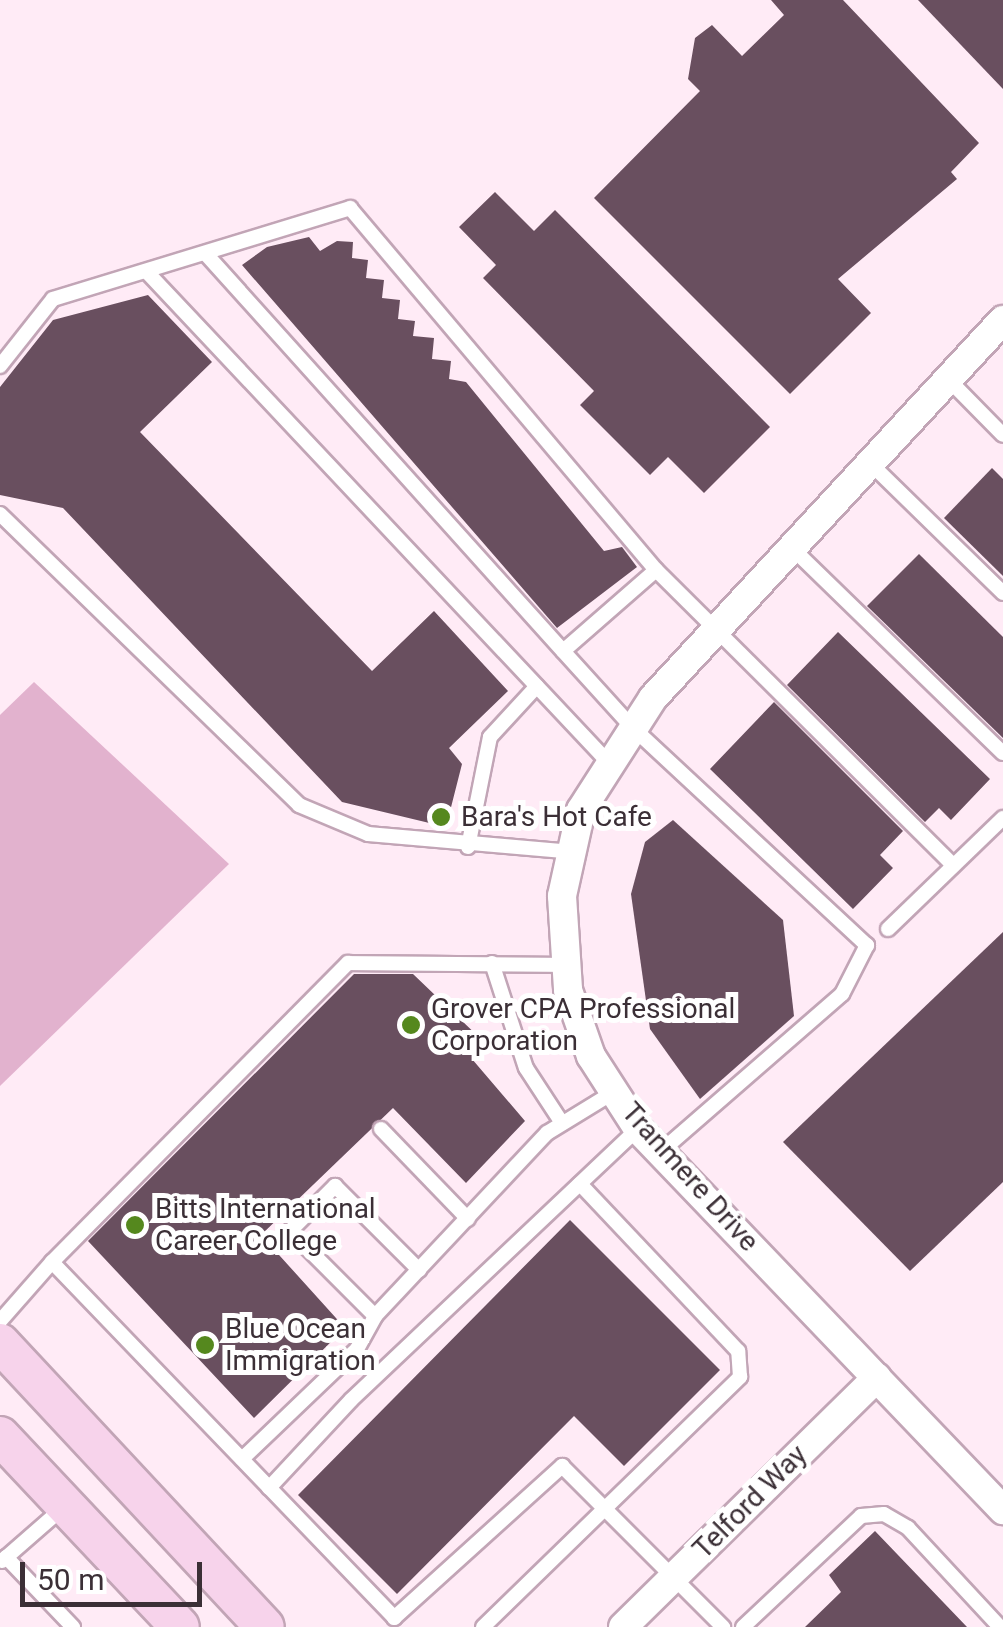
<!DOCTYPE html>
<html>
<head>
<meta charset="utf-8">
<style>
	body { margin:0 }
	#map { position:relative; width:1003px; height:1627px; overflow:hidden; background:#ffebf6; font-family:Roboto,sans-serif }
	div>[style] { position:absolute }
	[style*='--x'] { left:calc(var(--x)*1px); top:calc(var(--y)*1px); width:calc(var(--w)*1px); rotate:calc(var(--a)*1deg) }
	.green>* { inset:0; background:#e2b2ce }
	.building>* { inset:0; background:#694f5f }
	.roads { filter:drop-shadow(2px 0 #c2a5b6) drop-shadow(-2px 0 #c2a5b6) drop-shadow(0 2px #c2a5b6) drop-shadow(0 -2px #c2a5b6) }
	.service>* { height:14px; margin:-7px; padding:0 7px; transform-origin:7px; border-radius:7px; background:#fff }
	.minor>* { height:28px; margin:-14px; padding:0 14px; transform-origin:14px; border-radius:14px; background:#fff }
	.secondary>* { height:38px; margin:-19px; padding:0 19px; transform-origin:19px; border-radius:19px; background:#f7d3eb }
	.dots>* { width:28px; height:28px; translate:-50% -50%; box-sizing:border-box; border:5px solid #fff; border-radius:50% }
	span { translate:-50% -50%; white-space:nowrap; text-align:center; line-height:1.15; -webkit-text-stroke:10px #fff; paint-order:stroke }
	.poi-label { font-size:28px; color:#3b2f36 }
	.left { translate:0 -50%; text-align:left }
	.street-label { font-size:28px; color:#3b2f36 }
	.scale { position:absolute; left:20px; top:1562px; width:182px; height:45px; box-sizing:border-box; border:5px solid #3b2f36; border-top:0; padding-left:12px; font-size:30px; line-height:35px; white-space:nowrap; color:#3b2f36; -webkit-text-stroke:8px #fff; paint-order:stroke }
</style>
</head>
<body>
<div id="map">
	<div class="green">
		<i style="clip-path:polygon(34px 682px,229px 864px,0 1086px,0 715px)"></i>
	</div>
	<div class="building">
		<i style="clip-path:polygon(771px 0,843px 0,979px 143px,951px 172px,957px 179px,838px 279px,871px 313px,790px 394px,594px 198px,700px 91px,688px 79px,695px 38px,712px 25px,742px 56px,784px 15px)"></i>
		<i style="clip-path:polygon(918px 0,1003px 0,1003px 89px)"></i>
		<i style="clip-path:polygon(495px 192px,534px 231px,555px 210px,770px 427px,704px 493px,668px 457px,650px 475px,580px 405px,594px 391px,483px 278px,496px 265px,459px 227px)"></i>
		<i style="clip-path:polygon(309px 237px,320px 251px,337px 241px,353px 242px,352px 258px,368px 260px,366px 278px,384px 280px,382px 298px,400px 300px,398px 319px,415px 321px,413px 336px,434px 338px,432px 359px,451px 361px,449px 379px,466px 382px,604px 551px,622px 547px,637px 567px,557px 628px,242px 265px,267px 247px)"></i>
		<i style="clip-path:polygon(148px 295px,212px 362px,140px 432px,372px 671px,434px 611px,508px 691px,449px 748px,462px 764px,446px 827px,342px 802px,63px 508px,0 495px,0 387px,53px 320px)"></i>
		<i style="clip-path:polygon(992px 468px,1003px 479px,1003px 576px,944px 518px)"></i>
		<i style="clip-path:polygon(919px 554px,1003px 637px,1003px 738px,867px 606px)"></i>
		<i style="clip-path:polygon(838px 632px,990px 779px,951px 820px,939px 808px,925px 822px,787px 685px)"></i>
		<i style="clip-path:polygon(774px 702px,903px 831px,880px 855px,893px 868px,853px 909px,710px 769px)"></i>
		<i style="clip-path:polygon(673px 820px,783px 920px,794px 1016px,700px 1099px,650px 1029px,631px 894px,645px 842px)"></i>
		<i style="clip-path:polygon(1003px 932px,1003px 1182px,910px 1271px,783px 1142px)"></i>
		<i style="clip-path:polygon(354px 974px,413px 974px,484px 1042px,472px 1059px,525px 1121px,466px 1183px,393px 1108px,261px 1235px,345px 1328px,254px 1418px,88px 1241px)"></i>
		<i style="clip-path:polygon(570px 1220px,720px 1370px,624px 1466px,574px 1416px,397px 1594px,298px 1495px)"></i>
		<i style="clip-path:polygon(875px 1531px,967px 1627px,805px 1627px,841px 1592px,829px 1575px)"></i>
	</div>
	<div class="roads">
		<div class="service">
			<i style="--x:205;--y:253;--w:535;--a:48.03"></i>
			<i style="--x:146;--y:271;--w:674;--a:46.74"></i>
			<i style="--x:0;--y:366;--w:85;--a:-51.7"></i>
			<i style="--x:53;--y:299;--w:311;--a:-17"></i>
			<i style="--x:350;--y:208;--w:474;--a:49.8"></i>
			<i style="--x:656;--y:570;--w:419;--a:44.8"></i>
			<i style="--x:948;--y:379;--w:78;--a:45.5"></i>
			<i style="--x:870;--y:463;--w:186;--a:44.3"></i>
			<i style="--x:0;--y:514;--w:417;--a:44.2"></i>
			<i style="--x:299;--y:805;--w:75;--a:22.8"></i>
			<i style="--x:368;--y:834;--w:205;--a:5"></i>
			<i style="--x:792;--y:548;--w:294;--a:44.2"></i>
			<i style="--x:656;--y:570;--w:123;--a:138.9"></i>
			<i style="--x:563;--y:651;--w:103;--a:47.8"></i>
			<i style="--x:632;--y:727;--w:321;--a:42.9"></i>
			<i style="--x:867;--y:945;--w:55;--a:117"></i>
			<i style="--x:842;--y:994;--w:241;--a:139"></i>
			<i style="--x:468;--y:847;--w:112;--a:-78.7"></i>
			<i style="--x:490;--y:737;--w:69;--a:-47.3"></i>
			<i style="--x:888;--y:929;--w:160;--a:-44"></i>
			<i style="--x:492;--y:963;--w:110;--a:72.1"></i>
			<i style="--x:526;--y:1068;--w:66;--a:56.8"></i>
			<i style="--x:381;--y:1129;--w:125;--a:46"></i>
			<i style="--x:52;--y:1262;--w:421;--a:-45.3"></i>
			<i style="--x:348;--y:963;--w:218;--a:0.5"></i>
			<i style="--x:375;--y:1316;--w:120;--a:-135"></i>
			<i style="--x:290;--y:1231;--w:64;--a:-45"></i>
			<i style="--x:335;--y:1186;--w:119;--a:45"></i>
			<i style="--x:0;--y:1321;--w:79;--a:-48.6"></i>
			<i style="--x:52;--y:1262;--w:494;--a:46.1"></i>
			<i style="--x:394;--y:1618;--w:227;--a:-42.1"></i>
			<i style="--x:562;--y:1466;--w:228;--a:45"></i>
			<i style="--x:242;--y:1459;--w:159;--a:-43.7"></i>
			<i style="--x:357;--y:1349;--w:38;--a:-61"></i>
			<i style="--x:375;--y:1316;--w:251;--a:-46.8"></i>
			<i style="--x:547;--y:1133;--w:79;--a:-31.5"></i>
			<i style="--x:269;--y:1488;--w:120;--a:-47"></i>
			<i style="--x:351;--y:1400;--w:395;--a:-43.4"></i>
			<i style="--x:6;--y:1557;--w:97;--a:46.3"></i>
			<i style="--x:2;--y:1561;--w:84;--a:-41.1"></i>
			<i style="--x:483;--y:1627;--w:359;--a:-44.2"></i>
			<i style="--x:740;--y:1377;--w:26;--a:-94"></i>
			<i style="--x:738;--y:1351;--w:230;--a:-133.4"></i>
			<i style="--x:743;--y:1627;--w:162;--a:-43.2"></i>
			<i style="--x:861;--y:1516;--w:23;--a:-5"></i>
			<i style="--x:884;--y:1514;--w:28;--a:30"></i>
			<i style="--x:908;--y:1528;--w:135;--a:47.1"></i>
		</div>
		<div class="minor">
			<i style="--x:1003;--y:320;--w:515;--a:132.8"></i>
			<i style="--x:653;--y:698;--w:133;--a:122.7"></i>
			<i style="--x:581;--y:810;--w:88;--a:102.5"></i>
			<i style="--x:562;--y:896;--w:94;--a:86.3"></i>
			<i style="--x:568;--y:990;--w:70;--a:70.8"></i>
			<i style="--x:591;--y:1056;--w:87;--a:57.2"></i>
			<i style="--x:638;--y:1129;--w:528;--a:46.23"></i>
			<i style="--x:623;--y:1627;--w:356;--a:-44.5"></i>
		</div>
		<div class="secondary">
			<i style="--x:0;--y:1343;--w:388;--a:47"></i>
			<i style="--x:0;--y:1436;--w:262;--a:46.7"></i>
		</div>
	</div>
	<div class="dots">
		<i style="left:441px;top:817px;background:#55881e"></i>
		<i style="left:411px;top:1025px;background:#55881e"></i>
		<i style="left:135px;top:1225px;background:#55881e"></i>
		<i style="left:205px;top:1345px;background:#55881e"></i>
	</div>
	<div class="poi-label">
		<span class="left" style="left:461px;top:817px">Bara's Hot Cafe</span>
		<span class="left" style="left:431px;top:1025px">Grover CPA Professional<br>Corporation</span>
		<span class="left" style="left:155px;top:1225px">Bitts International<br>Career College</span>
		<span class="left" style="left:225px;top:1345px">Blue Ocean<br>Immigration</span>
	</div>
	<div class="street-label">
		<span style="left:690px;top:1177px;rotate:48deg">Tranmere Drive</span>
		<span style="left:750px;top:1502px;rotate:-45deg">Telford Way</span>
	</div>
	<div class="scale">50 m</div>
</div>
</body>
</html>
